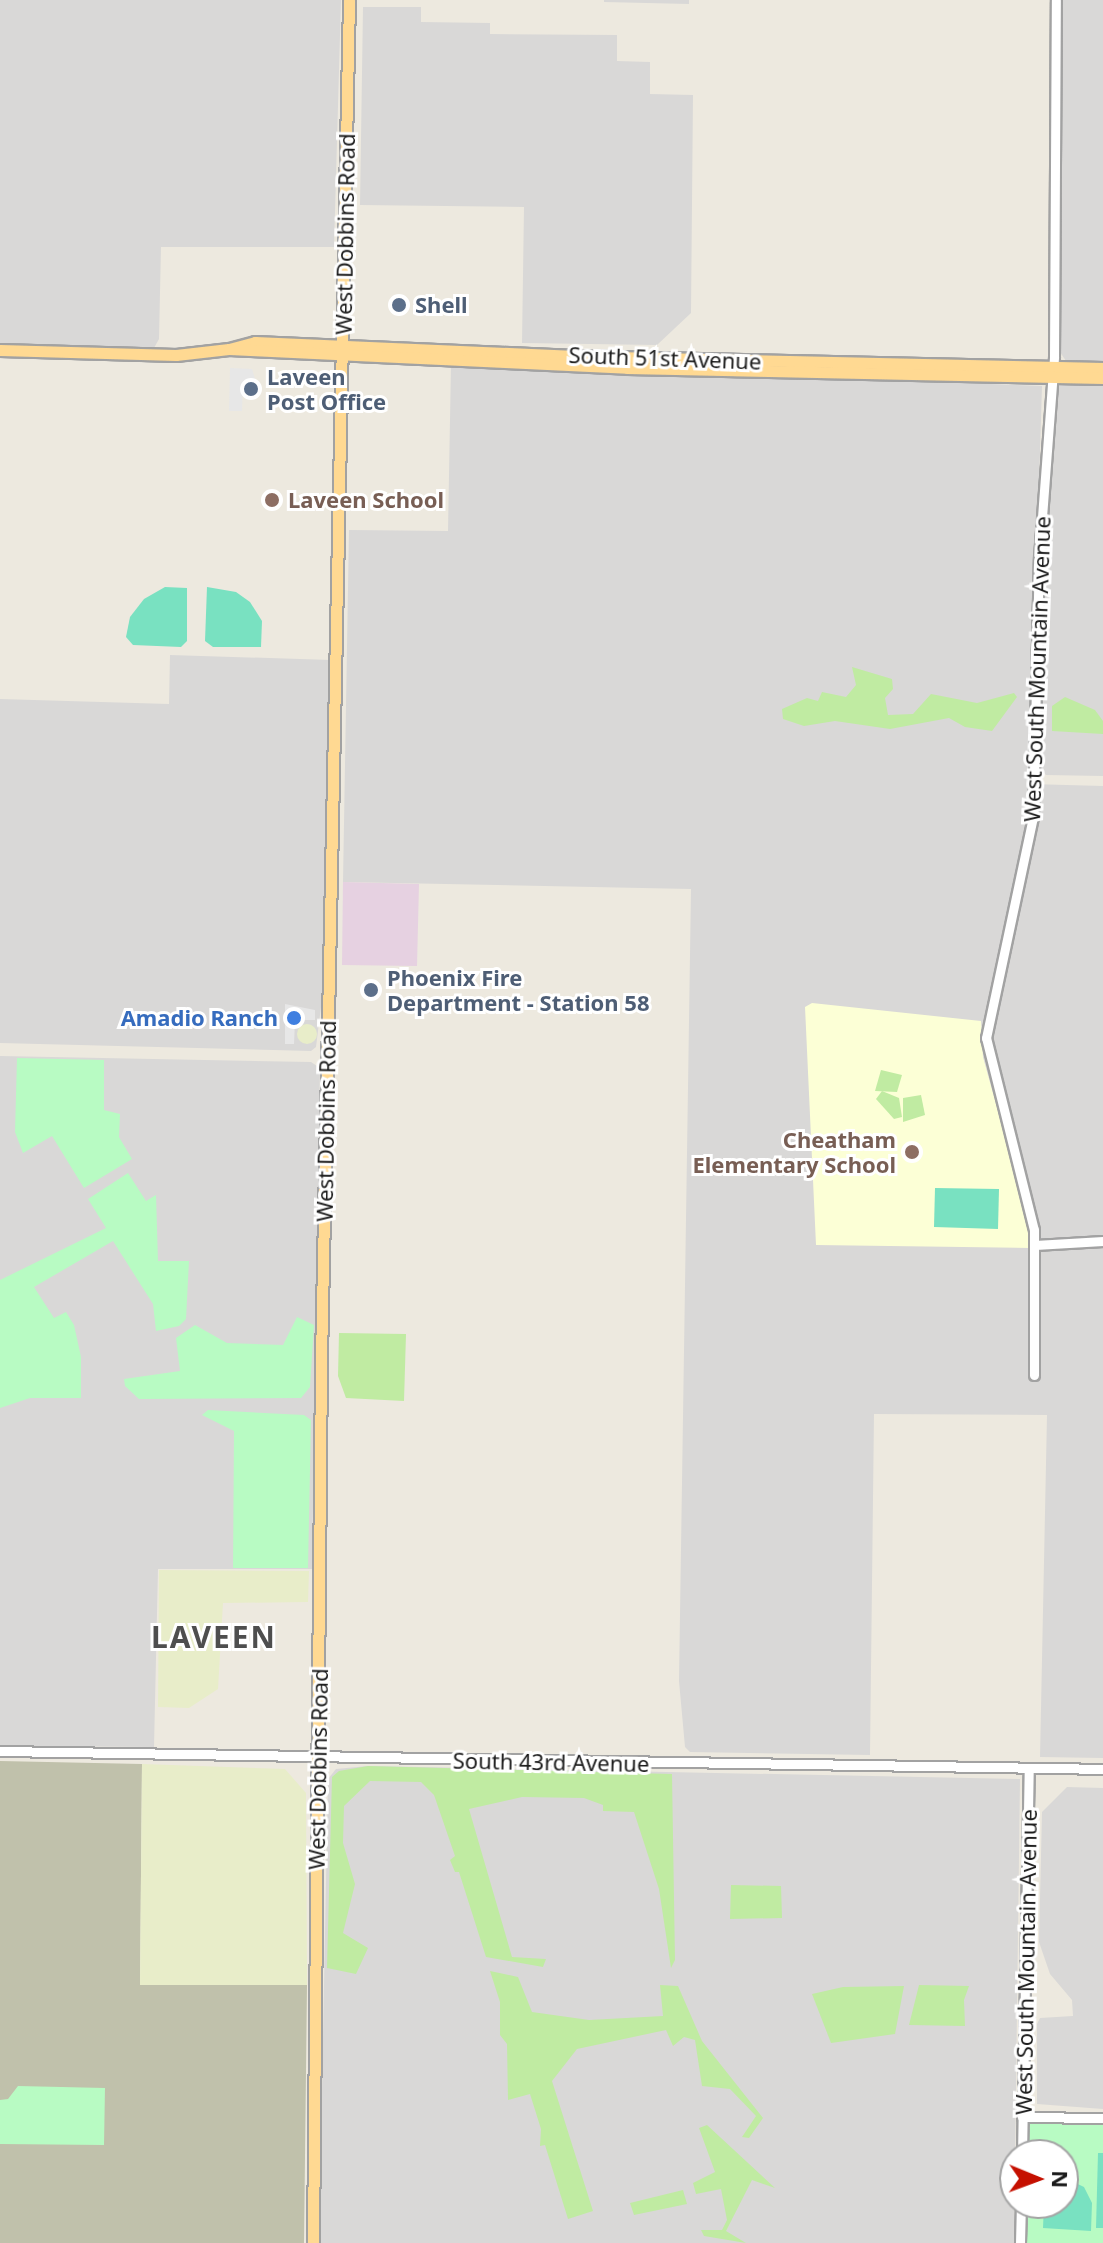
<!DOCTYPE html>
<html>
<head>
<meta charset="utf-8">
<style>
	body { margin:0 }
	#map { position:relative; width:1103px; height:2243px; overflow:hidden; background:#ede9df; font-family:"Noto Sans",sans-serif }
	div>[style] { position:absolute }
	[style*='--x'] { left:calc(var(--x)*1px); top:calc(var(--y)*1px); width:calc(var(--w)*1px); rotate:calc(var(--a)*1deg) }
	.residential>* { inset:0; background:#d9d8d7 }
	.industrial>* { inset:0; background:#e6d1e1 }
	.education>* { inset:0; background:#fcffd6 }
	.construction>* { inset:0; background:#c0c1ab }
	.farmland>* { inset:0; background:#e8edc9 }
	.round { border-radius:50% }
	.grass>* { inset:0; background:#c0eba2 }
	.park>* { inset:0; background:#b8fbc3 }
	.pitch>* { inset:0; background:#79e1c1 }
	.parking>* { inset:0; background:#e7e7e7 }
	.roads { filter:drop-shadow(2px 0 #a2a2a2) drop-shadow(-2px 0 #a2a2a2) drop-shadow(0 2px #a2a2a2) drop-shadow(0 -2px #a2a2a2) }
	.minor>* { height:9px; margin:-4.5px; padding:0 4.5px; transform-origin:4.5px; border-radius:4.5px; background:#fff }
	.major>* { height:11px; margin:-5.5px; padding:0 5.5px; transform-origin:5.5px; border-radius:5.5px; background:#ffd992 }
	.dots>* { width:22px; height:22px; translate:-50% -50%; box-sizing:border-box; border:4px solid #fff; border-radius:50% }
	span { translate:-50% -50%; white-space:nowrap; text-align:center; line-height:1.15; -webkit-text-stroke:6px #fff; paint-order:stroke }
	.street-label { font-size:22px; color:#1b1b1b }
	.service-label { font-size:22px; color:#4e5e75; font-weight:700 }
	.left { translate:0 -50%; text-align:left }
	.education-label { font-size:22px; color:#785e54; font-weight:700 }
	.right { translate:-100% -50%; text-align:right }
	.shop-label { font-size:22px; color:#366cbe; font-weight:700 }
	.district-label { font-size:30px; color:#4e4e4e; font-weight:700; letter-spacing:2px }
	.north { position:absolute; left:999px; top:2139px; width:80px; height:80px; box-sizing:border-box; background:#fff; border:2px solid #a4a4a4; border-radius:50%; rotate:91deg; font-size:22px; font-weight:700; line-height:32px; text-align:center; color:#1b1b1b }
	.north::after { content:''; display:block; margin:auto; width:28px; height:36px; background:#c51000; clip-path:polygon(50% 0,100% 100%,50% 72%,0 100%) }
</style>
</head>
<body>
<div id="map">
	<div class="residential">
		<i style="clip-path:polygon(0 0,341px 0,334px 247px,161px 247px,159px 339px,154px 348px,0 345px)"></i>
		<i style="clip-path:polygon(604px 0,689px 0,689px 4px,604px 2px)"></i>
		<i style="clip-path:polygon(1061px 0,1103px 0,1103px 362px,1066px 361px,1060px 352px)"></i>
		<i style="clip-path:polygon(363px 7px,421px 7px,421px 22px,490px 23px,490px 34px,617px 35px,617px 61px,650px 62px,650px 94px,693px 95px,691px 313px,657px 345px,522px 343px,524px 207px,360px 205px)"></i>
		<i style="clip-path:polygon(451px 364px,1042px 386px,1030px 784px,1103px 786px,1103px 1758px,1040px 1757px,1047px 1415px,874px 1414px,870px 1755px,690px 1752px,685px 1747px,679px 1681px,691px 889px,343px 882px,349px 530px,448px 531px)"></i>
		<i style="clip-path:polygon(1061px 382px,1103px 382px,1103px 776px,1046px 775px,1040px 769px,1044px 560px,1056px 387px)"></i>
		<i style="clip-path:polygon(170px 655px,331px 660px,323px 991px,316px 1047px,311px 1051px,0 1043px,0 699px,169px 704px)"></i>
		<i style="clip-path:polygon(0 1056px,311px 1062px,320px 1068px,312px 1569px,158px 1569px,154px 1747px,0 1746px)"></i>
		<i style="clip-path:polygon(368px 1766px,1020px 1779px,1014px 2243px,319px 2243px,328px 1779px,336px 1769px)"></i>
		<i style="clip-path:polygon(1067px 1787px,1103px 1788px,1103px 2109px,1037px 2104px,1037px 2024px,1040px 2018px,1073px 2016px,1072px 2000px,1050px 1974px,1039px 1942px,1042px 1812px)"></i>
	</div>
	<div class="industrial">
		<i style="clip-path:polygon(343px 882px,419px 884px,417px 966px,342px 965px)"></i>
	</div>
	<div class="education">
		<i style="clip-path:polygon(812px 1003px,981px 1021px,983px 1057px,1026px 1213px,1030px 1248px,816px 1245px,805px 1007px)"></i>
	</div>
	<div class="construction">
		<i style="clip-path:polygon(0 1761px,142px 1764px,140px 1985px,307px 1985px,304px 2243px,0 2243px)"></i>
	</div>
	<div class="farmland">
		<i class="round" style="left:297px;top:1024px;width:20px;height:20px"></i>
		<i style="clip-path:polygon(159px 1570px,309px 1571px,308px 1602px,223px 1603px,218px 1689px,189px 1708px,158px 1707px)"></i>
		<i style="clip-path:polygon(142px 1764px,285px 1769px,306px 1793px,307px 1985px,140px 1985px)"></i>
	</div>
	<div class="grass">
		<i style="clip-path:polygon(852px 667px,892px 679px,893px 689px,885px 698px,888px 715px,913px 714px,931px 694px,977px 703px,1014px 693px,1017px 697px,992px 731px,965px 727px,949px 718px,890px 729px,835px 721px,804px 726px,783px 719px,782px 709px,807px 698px,818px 701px,822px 692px,846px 697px,856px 685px)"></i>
		<i style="clip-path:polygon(1065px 697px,1095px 710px,1103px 721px,1103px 734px,1052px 731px,1052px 706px)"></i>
		<i style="clip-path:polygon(881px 1070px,902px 1075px,897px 1092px,875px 1091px)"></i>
		<i style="clip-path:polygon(882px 1091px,899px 1098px,902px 1117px,894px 1119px,876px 1099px)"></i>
		<i style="clip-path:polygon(921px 1095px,925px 1115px,903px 1122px,903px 1098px)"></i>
		<i style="clip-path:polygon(339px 1333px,406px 1334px,404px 1401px,346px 1398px,338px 1376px)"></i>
		<i style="clip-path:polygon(368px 1766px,672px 1774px,675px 1960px,671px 1968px,659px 1889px,634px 1812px,603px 1811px,603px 1805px,584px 1798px,522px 1797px,469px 1809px,512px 1957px,546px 1959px,543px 1967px,486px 1957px,459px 1872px,455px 1872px,450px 1860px,455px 1856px,434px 1795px,421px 1782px,370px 1781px,344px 1806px,343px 1843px,355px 1884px,343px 1933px,368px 1948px,356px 1974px,327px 1968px,332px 1777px,339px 1771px)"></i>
		<i style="clip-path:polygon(731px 1885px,781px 1886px,782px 1918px,730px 1919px)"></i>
		<i style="clip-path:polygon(490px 1971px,518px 1977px,532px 2012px,589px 2020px,663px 2016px,660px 1985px,678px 1986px,702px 2041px,763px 2118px,749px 2138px,742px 2137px,756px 2116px,730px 2089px,702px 2086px,695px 2040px,684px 2037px,673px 2046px,666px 2030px,577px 2049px,552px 2081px,593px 2211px,568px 2219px,545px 2145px,540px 2146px,541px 2129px,530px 2094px,508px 2100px,507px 2044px,500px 2035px,500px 2002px)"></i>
		<i style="clip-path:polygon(919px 1985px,969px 1986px,964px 2000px,965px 2026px,909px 2025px)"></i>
		<i style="clip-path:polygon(904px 1986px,895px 2034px,831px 2043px,812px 1994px,843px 1987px)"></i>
		<i style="clip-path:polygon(707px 2125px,775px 2188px,752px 2180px,726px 2231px,746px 2243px,704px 2236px,701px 2230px,722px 2230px,727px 2220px,721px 2189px,696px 2194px,693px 2183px,715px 2172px,699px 2128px)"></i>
		<i style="clip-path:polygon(683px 2190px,687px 2204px,634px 2215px,630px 2203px)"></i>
	</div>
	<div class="park">
		<i style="clip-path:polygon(17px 1058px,104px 1060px,104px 1110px,120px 1114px,119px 1137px,132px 1159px,84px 1188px,52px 1136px,23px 1153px,15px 1132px)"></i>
		<i style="clip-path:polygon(128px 1173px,146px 1201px,156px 1195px,158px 1261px,189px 1261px,186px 1319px,179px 1326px,156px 1331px,153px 1304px,113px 1241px,34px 1287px,54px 1318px,66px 1312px,74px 1325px,81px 1357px,81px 1398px,30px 1398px,0 1408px,0 1280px,106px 1228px,88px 1199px)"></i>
		<i style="clip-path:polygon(297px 1317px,314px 1325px,310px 1387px,301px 1398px,139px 1399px,125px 1386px,124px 1379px,180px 1371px,176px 1338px,195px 1325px,227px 1343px,283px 1345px)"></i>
		<i style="clip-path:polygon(208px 1410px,304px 1415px,311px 1420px,308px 1568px,233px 1568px,234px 1431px,202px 1415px)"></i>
		<i style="clip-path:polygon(18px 2086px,105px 2088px,104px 2145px,0 2144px,0 2100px,8px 2099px)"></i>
		<i style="clip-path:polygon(1028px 2123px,1103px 2123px,1103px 2243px,1026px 2243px,1027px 2203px,1063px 2203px,1063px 2155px,1027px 2155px)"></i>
	</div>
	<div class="pitch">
		<i style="clip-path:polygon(165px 587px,187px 588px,187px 641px,181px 647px,133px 645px,126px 637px,130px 617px,144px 599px)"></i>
		<i style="clip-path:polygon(207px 587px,236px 592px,250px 602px,262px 621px,261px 647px,213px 647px,205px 641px)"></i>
		<i style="clip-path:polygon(935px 1188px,999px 1189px,998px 1229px,934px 1227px)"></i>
		<i style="clip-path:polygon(1098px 2153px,1103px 2153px,1103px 2228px,1096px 2228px)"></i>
		<i style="clip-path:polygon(1063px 2177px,1084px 2187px,1092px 2203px,1091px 2231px,1043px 2228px,1044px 2203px,1063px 2203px)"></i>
	</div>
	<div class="parking">
		<i style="clip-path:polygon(230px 368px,252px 369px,256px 382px,243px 382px,242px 411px,229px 411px)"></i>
		<i style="clip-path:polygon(285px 1004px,315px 1010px,315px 1020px,295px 1020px,294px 1044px,285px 1044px)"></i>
	</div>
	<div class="roads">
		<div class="minor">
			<i style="--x:1035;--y:1245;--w:68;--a:-3.4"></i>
			<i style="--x:1034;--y:1375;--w:145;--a:-90"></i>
			<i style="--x:1034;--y:1230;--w:198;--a:-104"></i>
			<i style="--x:986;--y:1038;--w:226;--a:-78"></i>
			<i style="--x:1033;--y:817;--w:260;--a:-88.7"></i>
			<i style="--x:1039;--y:557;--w:201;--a:-85.7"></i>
			<i style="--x:1054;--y:357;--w:357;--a:-89.7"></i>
			<i style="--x:0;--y:1751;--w:1103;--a:0.93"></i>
			<i style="--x:1022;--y:2117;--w:81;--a:0.7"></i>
			<i style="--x:1022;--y:2155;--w:386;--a:-89"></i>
			<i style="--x:1020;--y:2243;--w:40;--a:-88.6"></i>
		</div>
		<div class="major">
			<i style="--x:229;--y:349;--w:27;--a:-15"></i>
			<i style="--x:255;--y:342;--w:315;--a:2.5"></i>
			<i style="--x:570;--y:356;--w:533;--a:1.29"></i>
			<i style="--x:0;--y:350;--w:176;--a:1.6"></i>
			<i style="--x:176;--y:355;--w:53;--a:-6.5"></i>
			<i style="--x:229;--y:349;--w:398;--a:2.7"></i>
			<i style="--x:627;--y:368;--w:476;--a:1.2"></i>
			<i style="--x:313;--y:2243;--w:884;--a:-89.48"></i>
			<i style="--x:321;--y:1359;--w:1359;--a:-88.82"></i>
		</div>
	</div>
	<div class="dots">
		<i style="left:399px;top:305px;background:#5c6f8a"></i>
		<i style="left:251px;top:389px;background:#5c6f8a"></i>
		<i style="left:272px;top:500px;background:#8d6e63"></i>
		<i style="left:371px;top:990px;background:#5c6f8a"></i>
		<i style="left:294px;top:1018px;background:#3f7fe0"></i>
		<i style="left:912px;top:1152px;background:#8d6e63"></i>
	</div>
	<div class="street-label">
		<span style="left:345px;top:234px;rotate:-89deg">West Dobbins Road</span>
		<span style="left:665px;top:358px;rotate:2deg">South 51st Avenue</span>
		<span style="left:1037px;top:669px;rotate:-88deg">West South Mountain Avenue</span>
		<span style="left:326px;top:1121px;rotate:-89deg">West Dobbins Road</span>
		<span style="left:551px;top:1762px;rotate:1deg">South 43rd Avenue</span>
		<span style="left:318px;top:1769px;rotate:-89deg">West Dobbins Road</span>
		<span style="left:1026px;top:1962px;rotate:-89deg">West South Mountain Avenue</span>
	</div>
	<div class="service-label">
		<span class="left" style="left:415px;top:305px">Shell</span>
		<span class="left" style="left:267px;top:389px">Laveen<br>Post Office</span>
		<span class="left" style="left:387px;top:990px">Phoenix Fire<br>Department - Station 58</span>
	</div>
	<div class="education-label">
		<span class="left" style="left:288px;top:500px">Laveen School</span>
		<span class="right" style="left:896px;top:1152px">Cheatham<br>Elementary School</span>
	</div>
	<div class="shop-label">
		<span class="right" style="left:278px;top:1018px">Amadio Ranch</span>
	</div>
	<div class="district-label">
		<span style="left:214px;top:1637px">LAVEEN</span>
	</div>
	<div class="north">N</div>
</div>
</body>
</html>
